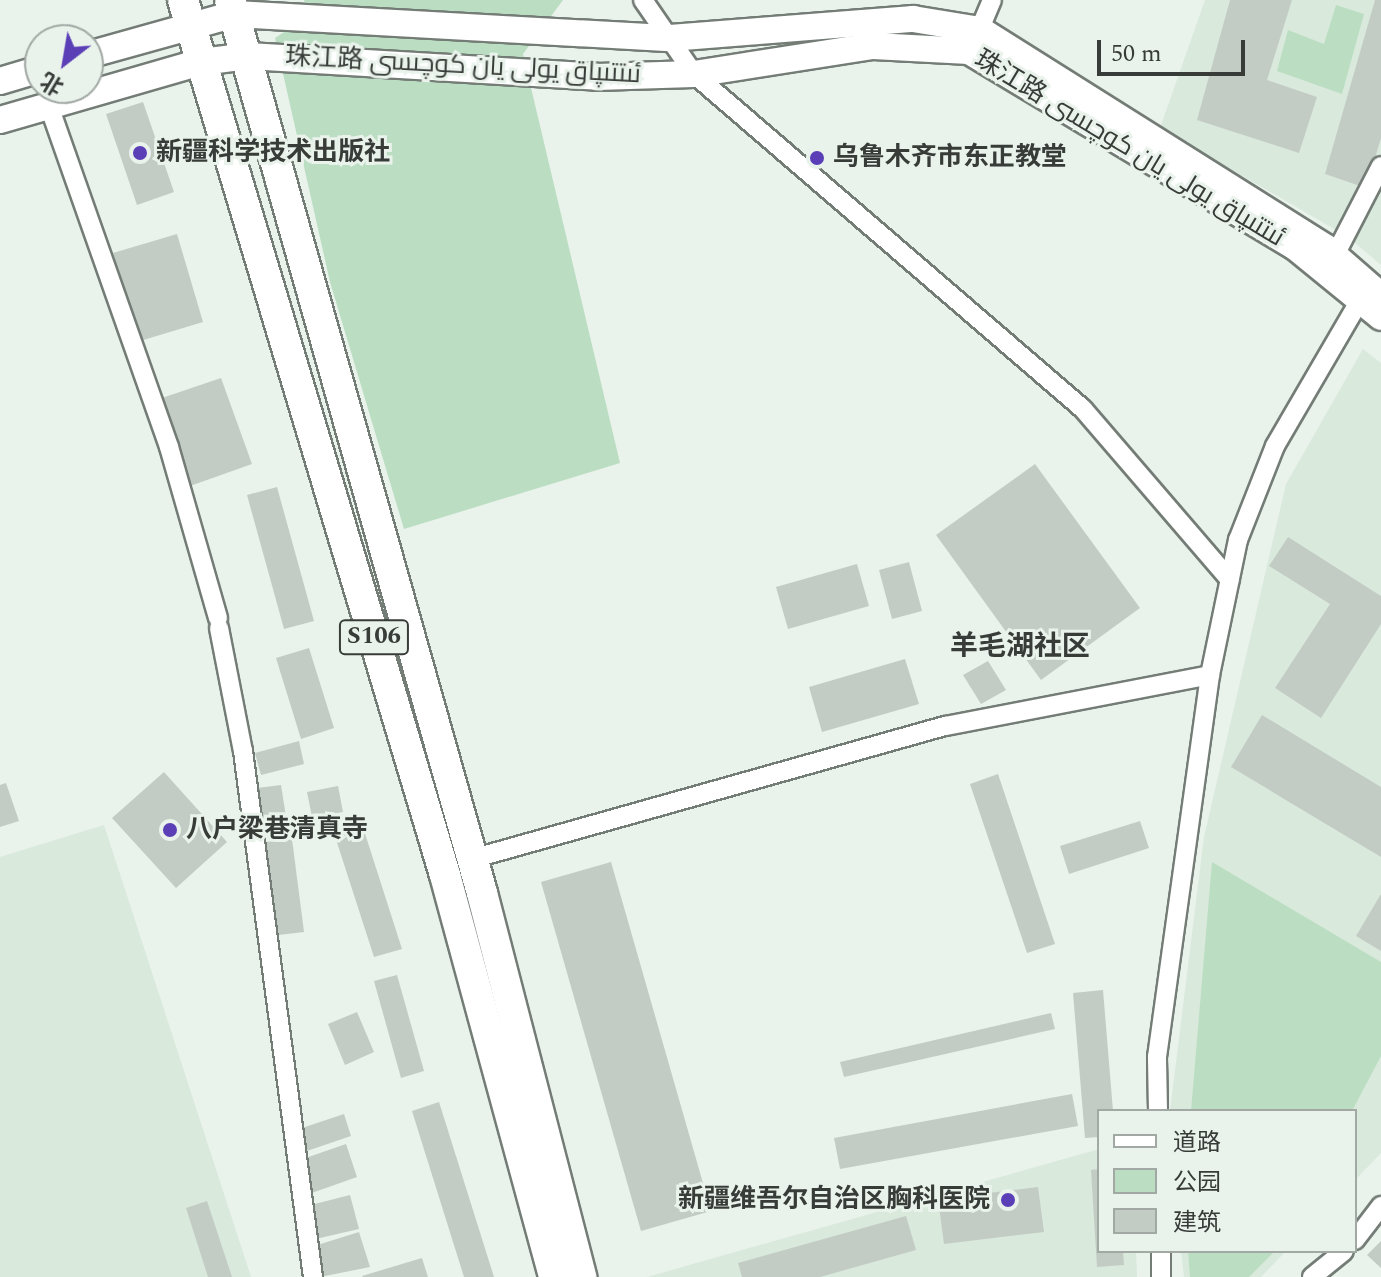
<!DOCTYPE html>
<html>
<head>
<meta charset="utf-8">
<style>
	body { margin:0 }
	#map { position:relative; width:1381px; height:1277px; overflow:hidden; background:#e9f2eb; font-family:Spectral,Cairo,"Noto Sans SC",serif }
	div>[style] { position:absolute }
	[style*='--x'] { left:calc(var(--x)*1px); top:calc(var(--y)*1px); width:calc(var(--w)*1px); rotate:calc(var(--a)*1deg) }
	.built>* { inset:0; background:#d9e9dc }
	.green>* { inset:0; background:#bbdec2 }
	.building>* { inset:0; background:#c3ccc4 }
	.roads { filter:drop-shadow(2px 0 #747c76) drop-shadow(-2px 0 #747c76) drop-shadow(0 2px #747c76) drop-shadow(0 -2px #747c76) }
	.street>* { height:18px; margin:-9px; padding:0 9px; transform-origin:9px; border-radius:9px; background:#fff }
	.secondary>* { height:26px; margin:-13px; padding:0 13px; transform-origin:13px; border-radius:13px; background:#fff }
	.primary>* { height:30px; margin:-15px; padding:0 15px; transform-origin:15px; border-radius:15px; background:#fff }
	.dots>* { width:22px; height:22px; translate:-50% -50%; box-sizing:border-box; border:4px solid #e9f2eb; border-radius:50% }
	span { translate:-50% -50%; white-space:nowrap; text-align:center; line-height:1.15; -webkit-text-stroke:6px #e9f2eb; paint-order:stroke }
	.shield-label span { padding:2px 6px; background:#e9f2eb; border:2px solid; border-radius:6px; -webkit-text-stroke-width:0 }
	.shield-label { font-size:24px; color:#383c39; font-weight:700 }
	.street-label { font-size:26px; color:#383c39 }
	.poi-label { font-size:26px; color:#383c39; font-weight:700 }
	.left { translate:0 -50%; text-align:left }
	.right { translate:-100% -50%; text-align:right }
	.neighbourhood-label { font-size:28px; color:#383c39; font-weight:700 }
	.legend { position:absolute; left:1097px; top:1109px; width:260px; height:144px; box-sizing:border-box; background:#e9f2eb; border:2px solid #a2a9a4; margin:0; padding:10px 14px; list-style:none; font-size:24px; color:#383c39 }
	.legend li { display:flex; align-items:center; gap:16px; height:40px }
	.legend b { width:40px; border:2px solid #a2a9a4 }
	.north { position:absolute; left:24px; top:24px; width:80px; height:80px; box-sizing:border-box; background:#e9f2eb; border:2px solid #a2a9a4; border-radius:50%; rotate:211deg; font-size:22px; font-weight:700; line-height:32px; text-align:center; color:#383c39 }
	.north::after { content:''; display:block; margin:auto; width:28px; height:36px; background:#5a3fb7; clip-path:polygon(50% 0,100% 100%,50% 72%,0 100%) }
	.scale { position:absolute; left:1097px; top:40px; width:148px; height:36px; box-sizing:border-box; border:4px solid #383c39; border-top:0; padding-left:10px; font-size:24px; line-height:28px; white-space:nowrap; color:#383c39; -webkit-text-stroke:6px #e9f2eb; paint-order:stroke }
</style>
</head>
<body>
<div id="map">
	<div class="built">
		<i style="clip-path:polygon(1205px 0,1381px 0,1381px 265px,1348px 237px,1160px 128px)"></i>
		<i style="clip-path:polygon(1363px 349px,1381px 363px,1381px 1153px,1355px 1180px,1355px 1111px,1170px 1111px,1204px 837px,1286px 484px)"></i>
		<i style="clip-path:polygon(104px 825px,251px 1277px,0 1277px,0 857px)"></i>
		<i style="clip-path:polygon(1099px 1149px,1099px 1251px,1136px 1251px,1137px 1277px,647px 1277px)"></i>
		<i style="clip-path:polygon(1181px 1251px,1286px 1251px,1261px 1277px,1184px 1277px)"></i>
	</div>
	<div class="green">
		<i style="clip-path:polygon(304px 0,563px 0,523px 54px,620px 463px,404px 529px,330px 282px,275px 38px,309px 16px)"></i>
		<i style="clip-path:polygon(1336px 5px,1364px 14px,1342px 94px,1277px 71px,1288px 30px,1324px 44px)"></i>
		<i style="clip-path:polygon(1212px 862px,1381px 962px,1381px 1056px,1352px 1111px,1191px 1111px)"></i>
		<i style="clip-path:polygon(1188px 1251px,1275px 1251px,1249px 1277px,1190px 1277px)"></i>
	</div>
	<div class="building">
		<i style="clip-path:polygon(1230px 0,1292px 0,1267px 80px,1317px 97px,1299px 153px,1197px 120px)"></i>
		<i style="clip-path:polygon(1375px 0,1381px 0,1381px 138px,1366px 188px,1325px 174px)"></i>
		<i style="clip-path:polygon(143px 102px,174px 192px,137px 205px,106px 114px)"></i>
		<i style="clip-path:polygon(177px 234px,203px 322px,140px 341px,113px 253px)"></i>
		<i style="clip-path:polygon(221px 378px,252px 464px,190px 486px,159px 399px)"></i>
		<i style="clip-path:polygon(1035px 464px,1140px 608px,1041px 680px,936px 535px)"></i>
		<i style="clip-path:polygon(277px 487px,314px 621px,284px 629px,247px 495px)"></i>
		<i style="clip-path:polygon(1288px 537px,1381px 596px,1381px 624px,1321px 718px,1275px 688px,1330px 604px,1269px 566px)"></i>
		<i style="clip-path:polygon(909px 562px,922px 611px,892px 619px,879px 570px)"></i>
		<i style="clip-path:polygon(857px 564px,869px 606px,788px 629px,776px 587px)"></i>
		<i style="clip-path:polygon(309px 648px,334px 728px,301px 739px,276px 658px)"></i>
		<i style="clip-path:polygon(905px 659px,919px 704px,822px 732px,809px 687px)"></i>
		<i style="clip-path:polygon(988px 661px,1006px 690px,981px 704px,963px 675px)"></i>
		<i style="clip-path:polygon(1262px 715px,1381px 787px,1381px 857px,1231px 767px)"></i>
		<i style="clip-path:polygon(299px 741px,304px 764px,261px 775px,255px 753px)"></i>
		<i style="clip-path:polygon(164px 772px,227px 842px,176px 888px,112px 818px)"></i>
		<i style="clip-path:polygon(998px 774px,1055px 944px,1027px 953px,970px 784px)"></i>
		<i style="clip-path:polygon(6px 783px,19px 821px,0 827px,0 785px)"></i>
		<i style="clip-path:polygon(281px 785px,287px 823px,263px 827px,257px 788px)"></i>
		<i style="clip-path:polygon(338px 786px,343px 812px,312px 817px,307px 792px)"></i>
		<i style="clip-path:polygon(360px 818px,402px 949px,374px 957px,332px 827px)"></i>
		<i style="clip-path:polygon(1140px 821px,1149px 848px,1069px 874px,1060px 846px)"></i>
		<i style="clip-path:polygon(292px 839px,304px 932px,270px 936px,258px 843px)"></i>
		<i style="clip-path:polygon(611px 862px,711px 1211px,641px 1231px,541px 882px)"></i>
		<i style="clip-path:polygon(1381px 894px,1381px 951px,1356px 936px)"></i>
		<i style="clip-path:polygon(397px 975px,424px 1071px,401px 1078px,374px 981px)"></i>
		<i style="clip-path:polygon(1103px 990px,1113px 1111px,1099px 1111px,1099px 1137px,1085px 1138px,1073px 993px)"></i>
		<i style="clip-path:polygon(357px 1012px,374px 1052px,345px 1065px,328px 1024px)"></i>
		<i style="clip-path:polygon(1051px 1013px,1055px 1029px,844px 1077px,840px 1062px)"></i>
		<i style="clip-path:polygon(1072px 1094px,1078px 1126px,840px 1169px,834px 1138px)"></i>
		<i style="clip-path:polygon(439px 1102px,494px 1277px,464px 1277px,412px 1111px)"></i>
		<i style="clip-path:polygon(344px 1114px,351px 1136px,301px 1153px,293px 1131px)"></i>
		<i style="clip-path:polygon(346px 1144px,357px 1177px,306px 1195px,294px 1162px)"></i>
		<i style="clip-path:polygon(1099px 1169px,1099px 1251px,1123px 1251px,1124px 1265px,1097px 1267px,1091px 1170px)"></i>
		<i style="clip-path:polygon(1038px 1187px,1044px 1232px,944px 1244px,938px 1199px)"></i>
		<i style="clip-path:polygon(350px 1195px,359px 1229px,307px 1241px,299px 1208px)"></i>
		<i style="clip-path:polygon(207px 1201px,232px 1277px,208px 1277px,186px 1208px)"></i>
		<i style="clip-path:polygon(906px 1216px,916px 1250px,820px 1277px,742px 1277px,738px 1263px)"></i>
		<i style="clip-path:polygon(359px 1232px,370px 1267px,320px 1277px,311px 1247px)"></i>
		<i style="clip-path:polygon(1381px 1241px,1381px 1268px,1367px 1255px)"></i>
		<i style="clip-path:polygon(422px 1258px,428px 1277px,363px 1277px,362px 1276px)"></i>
	</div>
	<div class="roads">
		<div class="street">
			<i style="--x:643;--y:0;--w:90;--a:55.4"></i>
			<i style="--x:694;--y:74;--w:513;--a:40.73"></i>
			<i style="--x:1083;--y:409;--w:225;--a:49.3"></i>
			<i style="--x:976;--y:38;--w:41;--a:-67.2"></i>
			<i style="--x:49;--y:106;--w:361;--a:70.6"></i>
			<i style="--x:169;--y:447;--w:178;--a:74"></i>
			<i style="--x:1335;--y:255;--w:100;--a:-62.7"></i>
			<i style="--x:219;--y:628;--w:125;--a:79"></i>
			<i style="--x:243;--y:751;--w:531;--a:82.42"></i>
			<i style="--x:468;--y:860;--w:496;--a:-15.7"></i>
			<i style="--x:946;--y:726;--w:269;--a:-10.9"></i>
			<i style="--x:1158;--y:1111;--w:54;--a:-91.1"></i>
			<i style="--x:1157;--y:1057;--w:386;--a:-82.1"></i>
			<i style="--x:1210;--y:675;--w:138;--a:-78.3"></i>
			<i style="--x:1238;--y:540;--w:101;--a:-68.5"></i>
			<i style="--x:1275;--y:446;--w:169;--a:-59.8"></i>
			<i style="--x:1355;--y:1240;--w:43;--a:-52.6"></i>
			<i style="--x:1161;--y:1251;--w:26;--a:90"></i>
			<i style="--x:1312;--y:1277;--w:41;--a:-39.1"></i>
		</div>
		<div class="secondary">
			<i style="--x:88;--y:55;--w:153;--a:-15.6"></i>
			<i style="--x:235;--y:14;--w:436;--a:3.2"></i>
			<i style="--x:670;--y:38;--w:244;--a:-4.5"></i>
			<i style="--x:913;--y:19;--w:68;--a:9.3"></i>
			<i style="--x:980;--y:30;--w:409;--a:32.2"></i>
			<i style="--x:1326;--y:248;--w:73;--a:41.1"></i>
			<i style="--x:0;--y:81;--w:42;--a:-16.7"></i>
			<i style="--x:0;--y:120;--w:209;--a:-16.1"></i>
			<i style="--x:201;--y:62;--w:47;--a:-7.3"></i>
			<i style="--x:248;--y:56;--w:350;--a:3.4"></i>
			<i style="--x:597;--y:77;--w:97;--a:-1.8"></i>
			<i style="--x:694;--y:74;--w:181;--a:-8.9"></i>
			<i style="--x:873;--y:46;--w:96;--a:3"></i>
			<i style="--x:969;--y:51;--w:379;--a:31"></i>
			<i style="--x:1294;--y:246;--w:112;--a:39.2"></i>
		</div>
		<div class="primary">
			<i style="--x:183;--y:0;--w:913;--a:73.33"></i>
			<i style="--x:445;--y:875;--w:417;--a:74.8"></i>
			<i style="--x:230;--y:0;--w:928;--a:74.24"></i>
			<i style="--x:482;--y:893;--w:397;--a:75.5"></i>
		</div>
	</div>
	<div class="dots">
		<i style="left:140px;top:153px;background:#5a3fb7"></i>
		<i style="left:817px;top:158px;background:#5a3fb7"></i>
		<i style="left:170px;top:830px;background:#5a3fb7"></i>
		<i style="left:1008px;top:1200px;background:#5a3fb7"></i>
	</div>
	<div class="shield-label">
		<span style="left:374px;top:637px">S106</span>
	</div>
	<div class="street-label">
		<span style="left:463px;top:66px;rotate:3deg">珠江路 ئىتتىپاق يولى يان كوچىسى</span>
		<span style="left:1129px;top:149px;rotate:31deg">珠江路 ئىتتىپاق يولى يان كوچىسى</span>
	</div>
	<div class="poi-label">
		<span class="left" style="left:156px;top:153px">新疆科学技术出版社</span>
		<span class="left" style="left:833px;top:158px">乌鲁木齐市东正教堂</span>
		<span class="left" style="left:186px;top:830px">八户梁巷清真寺</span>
		<span class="right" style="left:990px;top:1200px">新疆维吾尔自治区胸科医院</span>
	</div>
	<div class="neighbourhood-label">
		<span style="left:1020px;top:647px">羊毛湖社区</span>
	</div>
	<ul class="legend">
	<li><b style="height:10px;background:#fff"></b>道路</li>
	<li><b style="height:22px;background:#bbdec2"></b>公园</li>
	<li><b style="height:22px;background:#c3ccc4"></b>建筑</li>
	</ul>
	<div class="north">北</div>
	<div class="scale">50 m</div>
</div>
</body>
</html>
